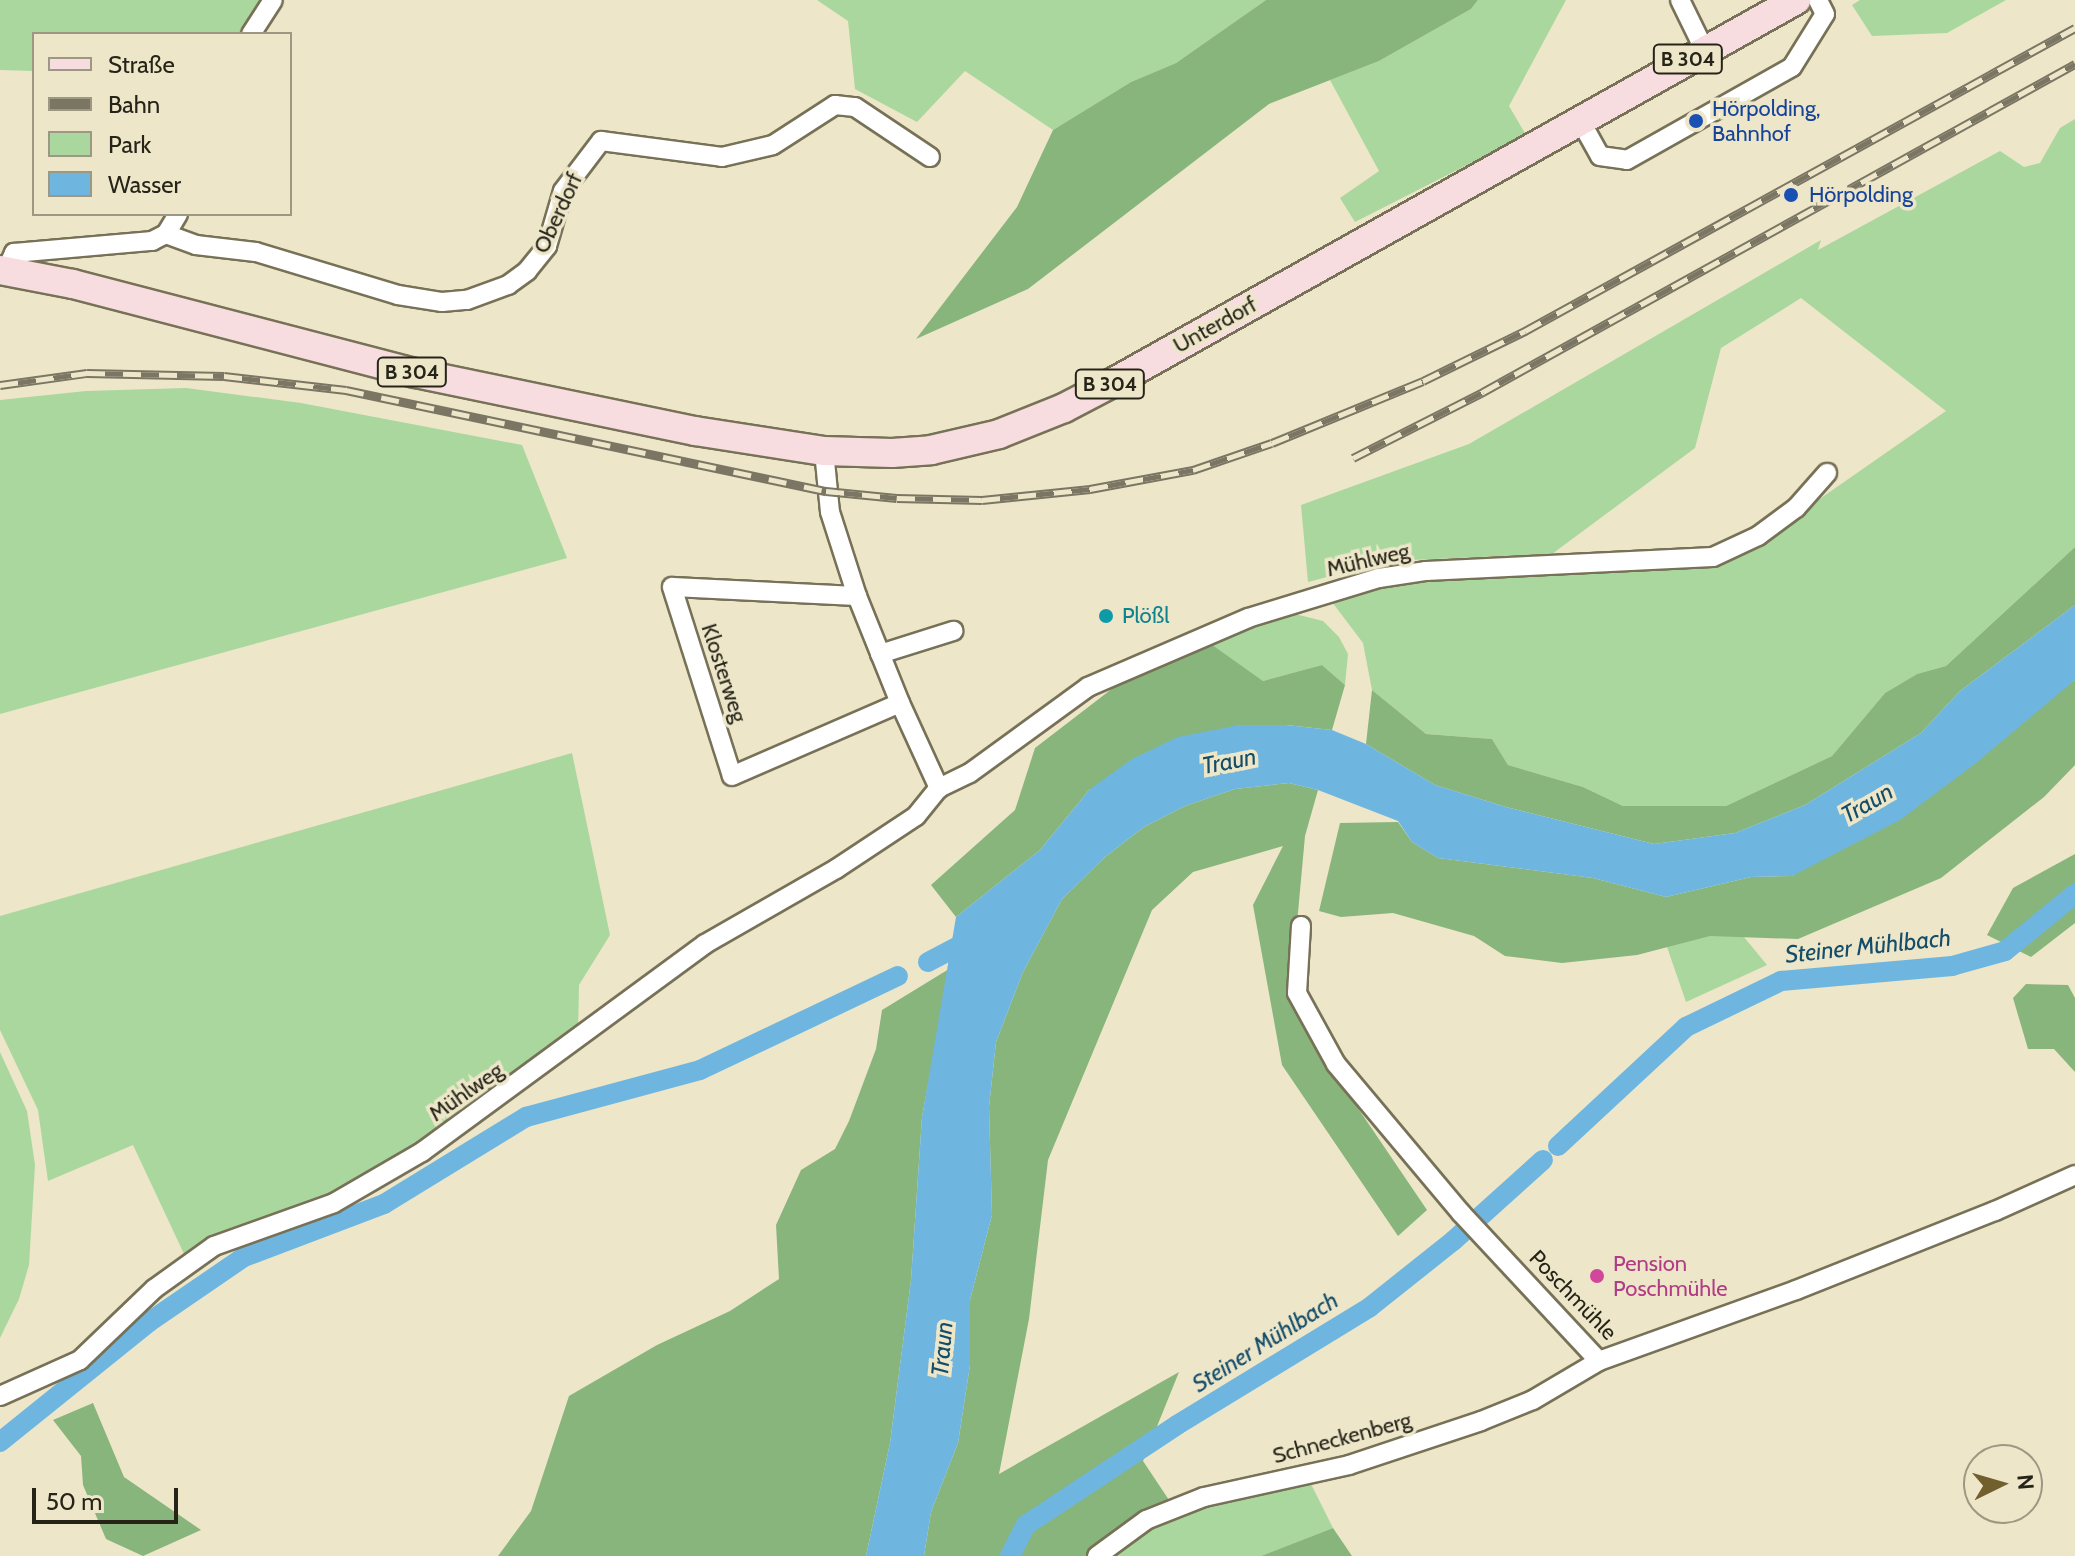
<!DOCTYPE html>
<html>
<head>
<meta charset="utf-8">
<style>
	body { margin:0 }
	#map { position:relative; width:2075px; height:1556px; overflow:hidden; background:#ede6c9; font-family:Cabin,sans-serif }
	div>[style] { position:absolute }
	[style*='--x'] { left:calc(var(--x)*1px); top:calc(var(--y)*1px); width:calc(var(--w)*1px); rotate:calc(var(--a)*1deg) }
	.green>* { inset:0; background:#aad79e }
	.forest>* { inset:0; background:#88b57b }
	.water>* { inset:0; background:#6eb6e0 }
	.canal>* { height:20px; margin:-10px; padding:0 10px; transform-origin:10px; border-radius:10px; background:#6eb6e0 }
	.roads { filter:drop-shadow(2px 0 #777157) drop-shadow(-2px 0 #777157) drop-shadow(0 2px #777157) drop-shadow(0 -2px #777157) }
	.street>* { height:18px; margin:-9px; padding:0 9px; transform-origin:9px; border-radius:9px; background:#fff }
	.primary>* { height:28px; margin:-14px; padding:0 14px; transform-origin:14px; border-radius:14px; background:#f8dde0 }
	.rail>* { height:9px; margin-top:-4.5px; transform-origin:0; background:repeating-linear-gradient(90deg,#ede6c9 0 18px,#7a7663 0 36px); box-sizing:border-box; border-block:2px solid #7a7663 }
	.dots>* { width:22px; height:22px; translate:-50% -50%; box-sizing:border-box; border:4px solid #ede6c9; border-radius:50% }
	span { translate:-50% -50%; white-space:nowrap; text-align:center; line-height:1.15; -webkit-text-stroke:7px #ede6c9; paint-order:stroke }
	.shield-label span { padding:2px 6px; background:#ede6c9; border:2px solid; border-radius:6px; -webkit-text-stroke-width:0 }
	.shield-label { font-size:20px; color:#262419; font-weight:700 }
	.transit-label { font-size:22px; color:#164399 }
	.left { translate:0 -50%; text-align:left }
	.street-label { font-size:22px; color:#262419 }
	.culture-label { font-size:22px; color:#0d838f }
	.hotel-label { font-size:22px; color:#b23c85 }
	.water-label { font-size:24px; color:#144d6a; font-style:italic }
	.legend { position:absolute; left:32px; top:32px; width:260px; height:184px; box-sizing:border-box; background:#ede6c9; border:2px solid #9d9883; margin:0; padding:10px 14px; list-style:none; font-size:24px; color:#262419 }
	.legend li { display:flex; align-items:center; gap:16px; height:40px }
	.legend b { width:40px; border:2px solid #9d9883 }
	.north { position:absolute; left:1963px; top:1444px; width:80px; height:80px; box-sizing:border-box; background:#ede6c9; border:2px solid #9d9883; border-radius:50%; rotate:85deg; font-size:22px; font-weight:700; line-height:32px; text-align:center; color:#262419 }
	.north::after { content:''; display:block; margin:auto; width:28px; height:36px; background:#71602e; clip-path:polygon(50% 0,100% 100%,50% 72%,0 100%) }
	.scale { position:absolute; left:32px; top:1488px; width:146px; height:36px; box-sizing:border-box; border:4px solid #262419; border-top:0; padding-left:10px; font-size:24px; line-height:28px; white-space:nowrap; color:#262419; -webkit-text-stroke:6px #ede6c9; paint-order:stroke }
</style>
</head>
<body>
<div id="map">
	<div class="green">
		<i style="clip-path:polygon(0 0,261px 0,239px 34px,34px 34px,34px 71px,0 70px)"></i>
		<i style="clip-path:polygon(817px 0,1266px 0,1176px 63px,1131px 82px,1053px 130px,965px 71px,917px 122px,855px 89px,848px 21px)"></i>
		<i style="clip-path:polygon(1478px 0,1566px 0,1509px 106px,1526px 135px,1355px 222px,1340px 198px,1379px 171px,1330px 80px,1379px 61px,1471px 9px)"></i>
		<i style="clip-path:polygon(1860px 0,2006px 0,1947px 33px,1872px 36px,1852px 5px)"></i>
		<i style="clip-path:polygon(2075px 119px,2075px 547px,1946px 666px,1917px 674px,1885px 693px,1832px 756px,1726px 806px,1623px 806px,1583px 787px,1508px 765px,1492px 739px,1426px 734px,1372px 690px,1363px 643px,1329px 598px,1396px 578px,1732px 560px,1946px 411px,1801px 298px,1721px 348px,1695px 448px,1552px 554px,1389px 561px,1308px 582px,1301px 505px,1469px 444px,1821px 240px,1818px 250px,2000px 151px,2024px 167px,2040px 163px,2060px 128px)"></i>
		<i style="clip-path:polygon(186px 388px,301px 403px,522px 445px,567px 558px,0 714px,0 400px,86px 391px)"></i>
		<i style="clip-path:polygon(1295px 614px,1323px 621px,1339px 637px,1348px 654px,1345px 685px,1322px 665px,1263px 681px,1208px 643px)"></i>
		<i style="clip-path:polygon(572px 753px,610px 935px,579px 985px,578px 1032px,394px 1161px,329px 1195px,233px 1228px,185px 1256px,133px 1145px,48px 1181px,38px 1110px,0 1030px,0 916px)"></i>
		<i style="clip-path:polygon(1730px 920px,1767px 965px,1686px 1002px,1667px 947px)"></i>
		<i style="clip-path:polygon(0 1052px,27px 1111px,35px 1165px,29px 1265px,19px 1299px,0 1338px)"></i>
		<i style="clip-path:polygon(1308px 1478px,1333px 1528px,1261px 1556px,1101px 1556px,1189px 1505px)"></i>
	</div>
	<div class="forest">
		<i style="clip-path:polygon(1266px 0,1478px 0,1471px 9px,1379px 61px,1269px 104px,1028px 289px,916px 339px,1017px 207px,1053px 130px,1131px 82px,1176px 63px)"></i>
		<i style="clip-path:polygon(2075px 547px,2075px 605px,1960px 691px,1921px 733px,1805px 805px,1735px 833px,1654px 844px,1506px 807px,1435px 785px,1366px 744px,1372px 690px,1426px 734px,1492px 739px,1508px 765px,1583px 787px,1623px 806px,1726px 806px,1832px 756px,1885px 693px,1917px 674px,1946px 666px)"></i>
		<i style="clip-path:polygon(1208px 642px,1263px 681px,1322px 665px,1345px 685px,1332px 730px,1286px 725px,1239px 725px,1089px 790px,1040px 850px,956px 917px,931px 885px,1015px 810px,1035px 748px,1113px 688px)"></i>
		<i style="clip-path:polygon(2075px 680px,2075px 765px,2044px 797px,1941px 878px,1798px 939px,1710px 936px,1637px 955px,1562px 963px,1505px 956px,1474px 936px,1393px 913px,1341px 917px,1319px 911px,1340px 823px,1398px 822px,1412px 842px,1438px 858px,1593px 878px,1666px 897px,1751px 877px,1792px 876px)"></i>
		<i style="clip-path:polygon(1289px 783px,1318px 790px,1305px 836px,1291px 989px,1349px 1095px,1427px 1210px,1398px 1236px,1282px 1065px,1253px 905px,1283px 846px,1193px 872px,1152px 910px,1048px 1160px,1029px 1319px,999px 1474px,1179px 1372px,1143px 1461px,1169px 1500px,1087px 1556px,924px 1556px,931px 1512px,958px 1443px,970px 1365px,970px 1300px,992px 1215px,989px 1107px,996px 1042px,1023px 972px,1062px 899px,1105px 857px,1144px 827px,1185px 806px,1235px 789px)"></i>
		<i style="clip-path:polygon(2075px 854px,2075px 923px,2031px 957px,1987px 935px,2013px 888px)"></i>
		<i style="clip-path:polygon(949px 969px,922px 1117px,911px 1280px,890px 1443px,866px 1556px,498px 1556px,531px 1511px,569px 1396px,657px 1345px,730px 1311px,779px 1279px,776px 1225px,801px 1170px,835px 1149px,849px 1121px,876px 1049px,882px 1010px)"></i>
		<i style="clip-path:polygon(2026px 984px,2068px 985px,2075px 998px,2075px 1072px,2054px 1049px,2028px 1049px,2013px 998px)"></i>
		<i style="clip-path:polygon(93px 1403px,124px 1477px,201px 1530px,143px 1556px,106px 1539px,83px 1485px,81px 1456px,53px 1420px)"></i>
		<i style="clip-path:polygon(1333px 1528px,1352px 1556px,1261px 1556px)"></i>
	</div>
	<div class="water">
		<i style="clip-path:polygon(2075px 605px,2075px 680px,1976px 763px,1900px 820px,1792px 876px,1751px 877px,1666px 897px,1593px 878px,1438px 858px,1412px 842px,1398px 821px,1318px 790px,1289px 783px,1235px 789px,1185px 806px,1144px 827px,1105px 857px,1062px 899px,1023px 972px,996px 1042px,989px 1107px,992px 1215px,970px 1300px,970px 1365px,958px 1443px,931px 1512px,924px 1556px,866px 1556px,890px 1443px,911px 1280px,922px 1117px,956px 917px,1040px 850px,1089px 790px,1132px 759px,1178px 737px,1239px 725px,1286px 725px,1332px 730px,1366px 744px,1435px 785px,1506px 807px,1654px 844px,1735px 833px,1805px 805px,1921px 733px,1960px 691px)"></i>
	</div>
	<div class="canal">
		<i style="--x:928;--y:962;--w:52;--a:-27.6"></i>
		<i style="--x:1558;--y:1146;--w:175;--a:-42.9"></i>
		<i style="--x:1686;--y:1027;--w:106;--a:-25.8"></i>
		<i style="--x:1781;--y:981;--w:172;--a:-5"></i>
		<i style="--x:1952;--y:966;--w:55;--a:-15.8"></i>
		<i style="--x:2005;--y:951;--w:90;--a:-39.2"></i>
		<i style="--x:0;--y:1442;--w:191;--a:-38.8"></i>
		<i style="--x:149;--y:1322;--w:115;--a:-34.4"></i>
		<i style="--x:244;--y:1257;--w:150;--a:-20.7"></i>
		<i style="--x:384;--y:1204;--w:167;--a:-31.5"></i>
		<i style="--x:526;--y:1117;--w:180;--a:-15.1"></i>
		<i style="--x:700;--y:1070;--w:219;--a:-25.4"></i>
		<i style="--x:1010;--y:1556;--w:35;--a:-63"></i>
		<i style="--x:1026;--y:1525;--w:181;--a:-33.5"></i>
		<i style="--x:1177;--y:1425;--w:226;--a:-31.4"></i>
		<i style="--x:1370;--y:1307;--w:106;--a:-38.5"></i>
		<i style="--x:1453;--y:1241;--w:121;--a:-42"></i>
	</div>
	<div class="roads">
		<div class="street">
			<i style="--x:1680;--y:0;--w:55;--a:63.9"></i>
			<i style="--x:251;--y:34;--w:40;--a:-57.1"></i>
			<i style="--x:1580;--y:120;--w:41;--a:60.9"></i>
			<i style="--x:1600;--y:156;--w:27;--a:8"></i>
			<i style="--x:1627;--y:160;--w:189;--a:-29.4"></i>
			<i style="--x:1792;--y:67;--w:62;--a:-58.1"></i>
			<i style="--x:1825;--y:14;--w:16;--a:-117"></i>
			<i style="--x:166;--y:234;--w:32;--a:20"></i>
			<i style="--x:196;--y:245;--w:60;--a:6.7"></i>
			<i style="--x:256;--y:252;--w:148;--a:16.8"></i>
			<i style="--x:398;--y:295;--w:45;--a:9"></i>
			<i style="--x:442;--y:302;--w:25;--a:-5"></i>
			<i style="--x:467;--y:300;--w:44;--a:-20.1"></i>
			<i style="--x:508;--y:285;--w:24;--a:-36"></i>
			<i style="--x:527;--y:271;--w:32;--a:-51"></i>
			<i style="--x:547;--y:246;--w:57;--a:-73.8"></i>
			<i style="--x:563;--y:191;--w:63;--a:-52.8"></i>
			<i style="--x:601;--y:141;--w:122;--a:7.5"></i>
			<i style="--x:722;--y:157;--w:52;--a:-13.2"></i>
			<i style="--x:773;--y:145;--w:74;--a:-32.8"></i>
			<i style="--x:835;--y:105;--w:20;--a:6"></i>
			<i style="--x:855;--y:107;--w:90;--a:33.7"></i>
			<i style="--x:6;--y:271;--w:20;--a:-66"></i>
			<i style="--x:14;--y:253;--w:139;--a:-5"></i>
			<i style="--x:152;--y:241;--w:16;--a:-27"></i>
			<i style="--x:166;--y:234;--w:23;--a:-59"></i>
			<i style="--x:824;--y:451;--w:61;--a:84.4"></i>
			<i style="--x:830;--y:512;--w:88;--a:72.2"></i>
			<i style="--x:857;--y:596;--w:115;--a:68.1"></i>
			<i style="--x:900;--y:703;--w:94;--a:65.4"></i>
			<i style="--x:857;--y:596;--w:185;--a:-177.2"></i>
			<i style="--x:672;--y:587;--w:198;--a:72.4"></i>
			<i style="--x:732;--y:776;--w:183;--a:-23.5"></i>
			<i style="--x:880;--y:654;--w:77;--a:-17.5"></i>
			<i style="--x:1301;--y:926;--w:67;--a:93.4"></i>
			<i style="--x:1297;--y:993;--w:81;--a:61.2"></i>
			<i style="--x:1336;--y:1064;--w:194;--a:50"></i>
			<i style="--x:1461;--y:1213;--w:202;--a:47"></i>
			<i style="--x:0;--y:1396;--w:88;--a:-24.2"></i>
			<i style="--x:80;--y:1360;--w:103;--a:-43.8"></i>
			<i style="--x:154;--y:1289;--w:74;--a:-35.6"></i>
			<i style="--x:214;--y:1246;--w:127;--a:-19.7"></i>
			<i style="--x:334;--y:1203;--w:102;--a:-30.1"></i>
			<i style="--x:422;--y:1152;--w:351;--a:-36.3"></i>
			<i style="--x:705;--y:944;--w:151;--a:-29.8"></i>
			<i style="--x:836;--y:869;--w:96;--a:-33.5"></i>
			<i style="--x:916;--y:816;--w:36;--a:-51"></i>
			<i style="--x:939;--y:788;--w:34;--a:-26"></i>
			<i style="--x:970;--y:773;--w:146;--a:-36.1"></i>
			<i style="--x:1088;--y:687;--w:174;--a:-23.3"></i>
			<i style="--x:1248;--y:618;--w:137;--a:-17"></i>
			<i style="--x:1379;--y:578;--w:48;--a:-8.5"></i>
			<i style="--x:1426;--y:571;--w:287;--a:-2.8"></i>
			<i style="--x:1713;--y:557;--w:50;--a:-25"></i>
			<i style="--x:1758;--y:536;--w:47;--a:-36.4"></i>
			<i style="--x:1796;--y:508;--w:47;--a:-48.5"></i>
			<i style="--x:1097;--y:1556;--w:61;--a:-36.3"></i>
			<i style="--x:1146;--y:1520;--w:62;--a:-21.6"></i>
			<i style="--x:1204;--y:1497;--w:148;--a:-12.4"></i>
			<i style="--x:1349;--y:1465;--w:139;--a:-18.4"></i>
			<i style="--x:1481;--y:1421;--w:56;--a:-22"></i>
			<i style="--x:1533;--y:1400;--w:77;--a:-30.6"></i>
			<i style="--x:1599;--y:1361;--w:209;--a:-19.8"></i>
			<i style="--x:1796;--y:1290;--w:214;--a:-21.7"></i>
			<i style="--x:1995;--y:1211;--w:88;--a:-24.2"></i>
		</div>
		<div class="primary">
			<i style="--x:0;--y:270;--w:74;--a:10.9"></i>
			<i style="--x:73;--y:284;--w:353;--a:14.6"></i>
			<i style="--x:415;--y:373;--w:286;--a:11.7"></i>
			<i style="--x:695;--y:431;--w:131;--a:8.8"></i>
			<i style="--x:824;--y:451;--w:68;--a:1.7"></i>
			<i style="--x:892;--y:453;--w:39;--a:-4"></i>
			<i style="--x:931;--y:450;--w:70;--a:-13.2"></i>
			<i style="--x:999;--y:434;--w:70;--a:-21.8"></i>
			<i style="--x:1064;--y:408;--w:56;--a:-27.5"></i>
			<i style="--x:1114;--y:382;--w:782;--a:-29.25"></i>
		</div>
	</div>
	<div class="rail">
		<i style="--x:0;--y:385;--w:88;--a:-7.9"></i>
		<i style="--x:87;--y:373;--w:137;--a:1.3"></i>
		<i style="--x:224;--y:376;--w:123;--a:6.5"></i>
		<i style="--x:346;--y:390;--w:491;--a:11.9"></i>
		<i style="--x:826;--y:491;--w:71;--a:5.6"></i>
		<i style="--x:897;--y:498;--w:85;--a:1.3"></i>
		<i style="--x:982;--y:500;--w:109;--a:-5.8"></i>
		<i style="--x:1090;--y:489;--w:105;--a:-10.5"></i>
		<i style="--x:1193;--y:470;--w:83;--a:-18.9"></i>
		<i style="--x:1272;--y:443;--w:163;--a:-22.3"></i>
		<i style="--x:1423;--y:381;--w:114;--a:-26.1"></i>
		<i style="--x:1525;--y:331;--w:628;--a:-28.85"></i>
		<i style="--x:1353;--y:458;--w:146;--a:-26.9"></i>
		<i style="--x:1483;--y:392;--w:677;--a:-28.99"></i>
	</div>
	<div class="dots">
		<i style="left:1696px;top:121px;background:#1a4fb4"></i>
		<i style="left:1791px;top:195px;background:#1a4fb4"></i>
		<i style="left:1106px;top:616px;background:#0f9aa8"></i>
		<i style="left:1597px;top:1276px;background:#d1479c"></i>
	</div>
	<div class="shield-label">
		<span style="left:1688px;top:59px">B 304</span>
		<span style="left:412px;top:372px">B 304</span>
		<span style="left:1110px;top:384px">B 304</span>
	</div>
	<div class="transit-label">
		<span class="left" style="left:1712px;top:121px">Hörpolding,<br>Bahnhof</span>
		<span class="left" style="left:1809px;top:195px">Hörpolding</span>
	</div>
	<div class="street-label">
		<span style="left:558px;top:213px;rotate:-65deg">Oberdorf</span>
		<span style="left:1215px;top:325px;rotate:-29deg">Unterdorf</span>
		<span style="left:1368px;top:560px;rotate:-13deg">Mühlweg</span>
		<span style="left:724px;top:673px;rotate:72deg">Klosterweg</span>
		<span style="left:466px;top:1092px;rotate:-35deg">Mühlweg</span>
		<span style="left:1573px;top:1295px;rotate:46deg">Poschmühle</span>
		<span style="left:1342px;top:1438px;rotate:-15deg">Schneckenberg</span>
	</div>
	<div class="culture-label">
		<span class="left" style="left:1122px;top:616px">Plößl</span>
	</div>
	<div class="hotel-label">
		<span class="left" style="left:1613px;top:1276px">Pension<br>Poschmühle</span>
	</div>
	<div class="water-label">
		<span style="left:1229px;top:761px;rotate:-11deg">Traun</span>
		<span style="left:1867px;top:803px;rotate:-30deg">Traun</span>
		<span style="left:1868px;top:946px;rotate:-6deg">Steiner Mühlbach</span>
		<span style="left:1265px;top:1342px;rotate:-32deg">Steiner Mühlbach</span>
		<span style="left:942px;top:1349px;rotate:-85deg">Traun</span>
	</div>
	<ul class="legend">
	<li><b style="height:10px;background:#f8dde0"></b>Straße</li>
	<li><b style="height:10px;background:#7a7663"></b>Bahn</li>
	<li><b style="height:22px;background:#aad79e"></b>Park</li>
	<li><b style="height:22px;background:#6eb6e0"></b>Wasser</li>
	</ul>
	<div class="north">N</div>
	<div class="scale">50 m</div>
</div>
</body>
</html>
